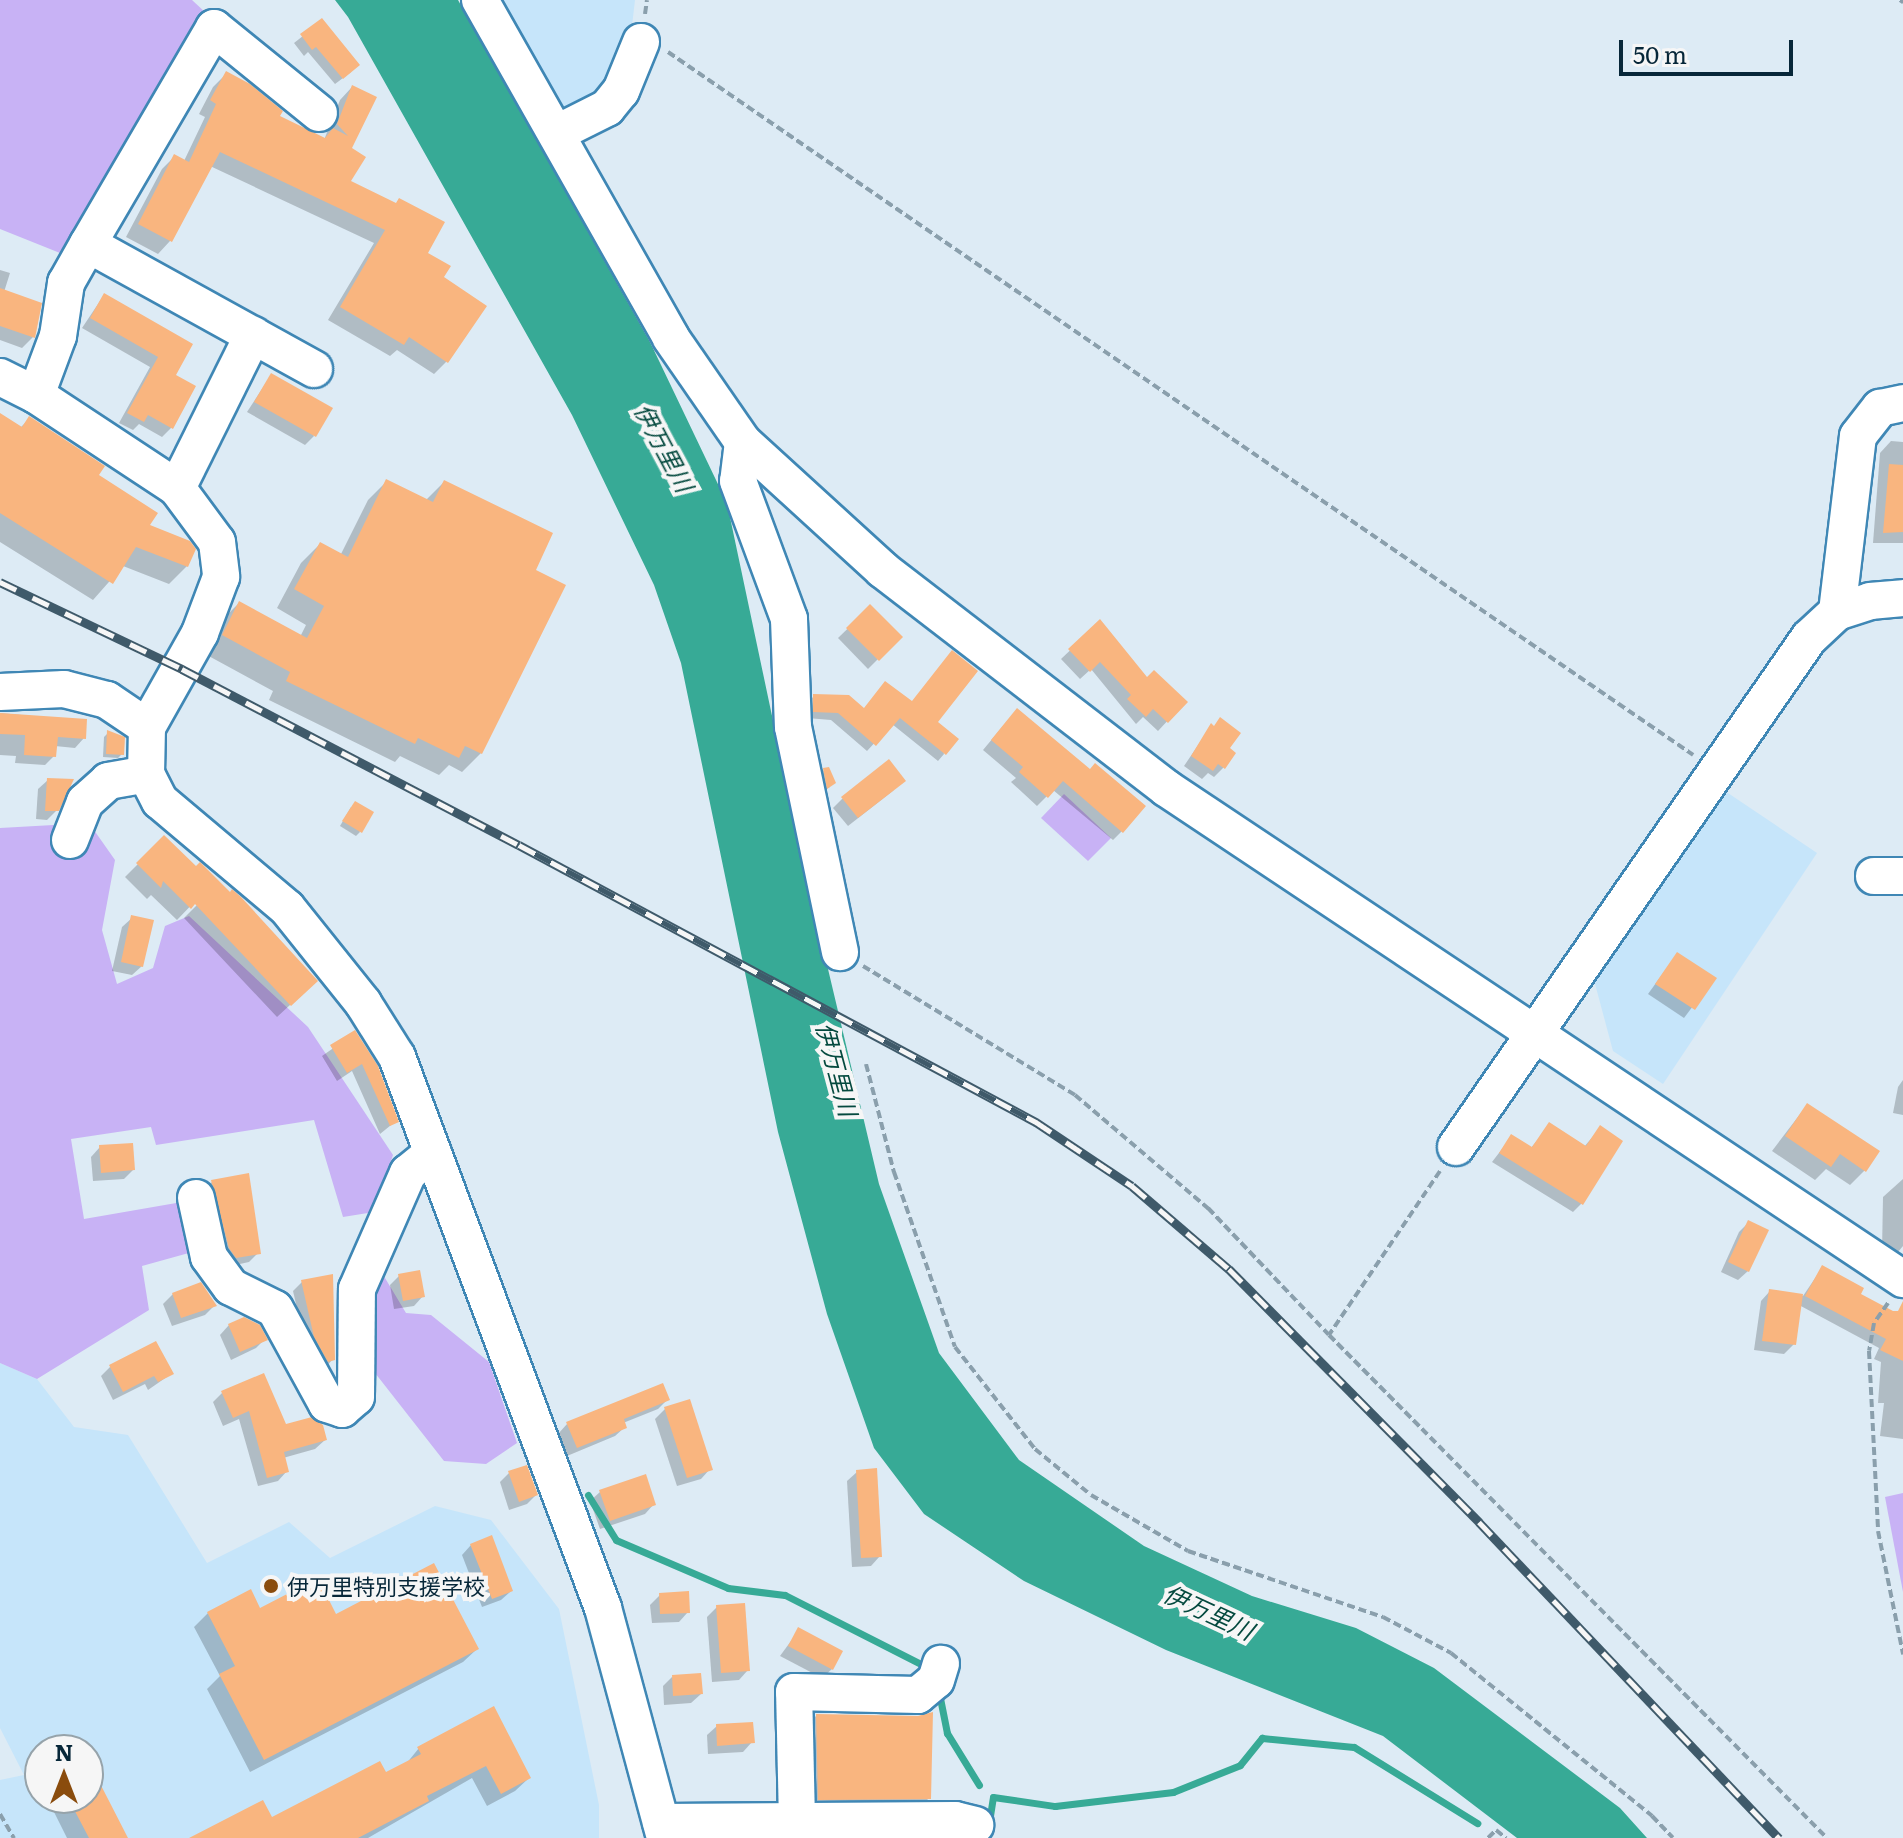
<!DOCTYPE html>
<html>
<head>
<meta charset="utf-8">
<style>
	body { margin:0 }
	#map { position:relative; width:1903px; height:1838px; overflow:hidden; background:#ddebf5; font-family:Literata,"Noto Sans JP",serif }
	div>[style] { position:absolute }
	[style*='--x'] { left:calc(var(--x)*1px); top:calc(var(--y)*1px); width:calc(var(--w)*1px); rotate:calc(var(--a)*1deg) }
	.built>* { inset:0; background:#c6e5fa }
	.green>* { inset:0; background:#c8b2f5 }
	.water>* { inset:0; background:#37aa96 }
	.shadow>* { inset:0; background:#0003 }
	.stream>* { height:7px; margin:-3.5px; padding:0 3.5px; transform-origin:3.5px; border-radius:3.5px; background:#37aa96 }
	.building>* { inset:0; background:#f9b57f }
	.path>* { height:4px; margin-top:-2px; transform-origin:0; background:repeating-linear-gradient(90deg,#8a9fac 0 8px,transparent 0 12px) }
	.roads { filter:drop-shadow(2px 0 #3f87b5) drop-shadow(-2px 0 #3f87b5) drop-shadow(0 2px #3f87b5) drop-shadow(0 -2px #3f87b5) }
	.minor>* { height:36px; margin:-18px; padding:0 18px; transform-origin:18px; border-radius:18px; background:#fff }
	.rail>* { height:9px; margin-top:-4.5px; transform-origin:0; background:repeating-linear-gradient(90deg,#f6f6f6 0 18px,#3f5a6a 0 36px); box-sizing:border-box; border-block:2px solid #3f5a6a }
	.dots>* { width:22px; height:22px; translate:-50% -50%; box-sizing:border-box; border:4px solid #f6f6f6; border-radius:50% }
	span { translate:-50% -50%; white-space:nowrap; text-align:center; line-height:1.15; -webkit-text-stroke:8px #f6f6f6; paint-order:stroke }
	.poi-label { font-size:22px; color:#072739 }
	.left { translate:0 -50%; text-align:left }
	.water-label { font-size:24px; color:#054a3f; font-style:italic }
	.north { position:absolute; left:24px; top:1734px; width:80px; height:80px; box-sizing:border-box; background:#f6f6f6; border:2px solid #96a3aa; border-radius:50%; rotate:0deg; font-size:22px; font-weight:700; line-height:32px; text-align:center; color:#072739 }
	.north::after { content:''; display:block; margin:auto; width:28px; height:36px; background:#8a4c0d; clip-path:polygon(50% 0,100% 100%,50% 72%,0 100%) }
	.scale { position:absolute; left:1619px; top:40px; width:174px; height:36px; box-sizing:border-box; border:4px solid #072739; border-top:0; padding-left:10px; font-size:24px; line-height:28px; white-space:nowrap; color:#072739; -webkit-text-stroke:6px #f6f6f6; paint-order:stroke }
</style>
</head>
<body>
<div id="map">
	<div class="built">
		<i style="clip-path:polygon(502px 0,635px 0,630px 43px,604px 101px,562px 111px)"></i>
		<i style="clip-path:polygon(1722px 789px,1817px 853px,1663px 1084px,1613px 1051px,1594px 980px)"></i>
		<i style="clip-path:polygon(evenodd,0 1363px,37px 1379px,74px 1427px,128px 1435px,207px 1563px,289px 1522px,330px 1558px,435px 1506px,491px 1520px,559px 1609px,599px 1805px,599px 1838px,0 1838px,0 1780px,24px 1775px,0 1728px,0 1363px,40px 1750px,88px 1750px,88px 1798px,40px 1798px,40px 1750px)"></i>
	</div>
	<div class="green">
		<i style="clip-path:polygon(0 0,192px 0,207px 14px,65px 255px,0 229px)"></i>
		<i style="clip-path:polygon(1064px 794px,1111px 838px,1088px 861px,1041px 818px)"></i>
		<i style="clip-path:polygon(89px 823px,115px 860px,102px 930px,117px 984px,153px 968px,165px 926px,189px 916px,308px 1027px,393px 1155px,374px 1212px,343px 1217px,314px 1120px,156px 1145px,151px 1127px,71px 1139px,84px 1219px,182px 1202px,196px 1251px,142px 1266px,149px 1310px,37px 1379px,0 1363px,0 828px)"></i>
		<i style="clip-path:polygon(382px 1273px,406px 1313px,431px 1315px,489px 1362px,517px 1443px,486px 1464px,444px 1461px,368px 1364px,365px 1286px)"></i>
		<i style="clip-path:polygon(1903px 1493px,1903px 1592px,1885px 1497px)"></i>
	</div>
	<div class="water">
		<i style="clip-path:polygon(335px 0,458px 0,650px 342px,727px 503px,805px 872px,879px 1184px,939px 1353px,1019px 1460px,1144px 1546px,1252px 1596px,1356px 1628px,1434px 1668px,1620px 1808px,1647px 1838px,1517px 1838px,1383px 1736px,1166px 1650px,1024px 1581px,924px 1514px,874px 1448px,827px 1314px,778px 1132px,681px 663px,654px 585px,572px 415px,348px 17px)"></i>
	</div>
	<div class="shadow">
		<i style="clip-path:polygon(322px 21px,351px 72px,335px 84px,308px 52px,304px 56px,294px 43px)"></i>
		<i style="clip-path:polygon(226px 74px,278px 117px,324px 140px,340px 100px,352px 87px,348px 182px,396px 205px,442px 278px,446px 362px,434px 374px,397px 350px,390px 356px,328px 320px,374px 243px,210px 166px,170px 241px,158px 254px,126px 237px,162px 169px,175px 156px,184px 161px,205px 117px,199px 114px,213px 87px)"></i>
		<i style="clip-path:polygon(0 270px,10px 273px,4px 292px,33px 337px,22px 348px,0 340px)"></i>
		<i style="clip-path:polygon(104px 295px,191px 344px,173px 376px,171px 428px,162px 437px,139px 424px,133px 430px,119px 423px,150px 367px,82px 328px)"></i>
		<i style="clip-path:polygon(271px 375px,314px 436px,305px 445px,247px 412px)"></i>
		<i style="clip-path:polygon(0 415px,20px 428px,30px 418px,96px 476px,187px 566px,169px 584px,123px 566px,93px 600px,0 542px)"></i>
		<i style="clip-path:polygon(1891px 441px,1903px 442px,1903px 543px,1873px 543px,1880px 453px)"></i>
		<i style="clip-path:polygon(386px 482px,425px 501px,444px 482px,533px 571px,481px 753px,462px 772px,449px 765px,439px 775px,400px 756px,395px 762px,269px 700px,273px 691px,205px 654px,220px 622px,239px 603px,300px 637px,306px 625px,277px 608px,301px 563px,320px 544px,340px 556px,368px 500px)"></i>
		<i style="clip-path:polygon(870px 607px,900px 637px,868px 669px,838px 638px)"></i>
		<i style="clip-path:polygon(1100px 622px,1147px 680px,1185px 702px,1158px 731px,1143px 717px,1136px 724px,1091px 669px,1080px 679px,1061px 659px)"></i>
		<i style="clip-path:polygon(814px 696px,863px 710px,935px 722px,944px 754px,938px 761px,892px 724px,867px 751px,831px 720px,807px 718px,807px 703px)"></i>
		<i style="clip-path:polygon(0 713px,85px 721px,84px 738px,75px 748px,55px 746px,54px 756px,45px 765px,15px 763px,16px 756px,0 755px)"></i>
		<i style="clip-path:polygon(1008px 720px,1122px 831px,1113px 840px,1053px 790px,1037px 806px,1011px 782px,1016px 778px,983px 750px)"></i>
		<i style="clip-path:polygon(1211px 726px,1227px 749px,1223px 768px,1214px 777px,1208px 773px,1202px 779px,1184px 766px)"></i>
		<i style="clip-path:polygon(108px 733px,122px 754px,118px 758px,103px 757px,104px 737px)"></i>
		<i style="clip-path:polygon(824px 770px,830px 787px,823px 791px,820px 774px)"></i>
		<i style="clip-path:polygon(48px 780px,57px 810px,47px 820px,36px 819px,38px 789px)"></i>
		<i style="clip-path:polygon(894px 790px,848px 826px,833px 808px,842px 799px)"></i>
		<i style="clip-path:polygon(351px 807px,360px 832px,356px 836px,340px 826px)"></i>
		<i style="clip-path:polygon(164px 838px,303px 993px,277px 1017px,184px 918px,204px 898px,201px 895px,177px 920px,151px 895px,147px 899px,125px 877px)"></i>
		<i style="clip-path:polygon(132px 918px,142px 966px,132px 975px,112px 971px,122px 927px)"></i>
		<i style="clip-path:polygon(1677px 954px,1714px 978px,1684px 1018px,1648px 994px)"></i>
		<i style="clip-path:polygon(355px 1033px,396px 1121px,380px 1134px,352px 1071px,337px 1081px,322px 1056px)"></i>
		<i style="clip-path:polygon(1903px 1080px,1903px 1115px,1893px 1113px,1898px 1087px)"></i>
		<i style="clip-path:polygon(1807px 1105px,1865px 1170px,1850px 1185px,1826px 1169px,1815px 1180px,1772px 1151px)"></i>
		<i style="clip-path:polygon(1550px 1125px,1584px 1147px,1600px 1128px,1581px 1204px,1573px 1212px,1492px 1162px,1512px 1136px,1530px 1149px)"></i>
		<i style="clip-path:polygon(100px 1147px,133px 1170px,124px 1179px,93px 1181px,91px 1157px)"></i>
		<i style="clip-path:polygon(1903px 1179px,1903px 1246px,1898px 1252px,1882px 1251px,1883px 1197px)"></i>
		<i style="clip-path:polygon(212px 1182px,258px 1253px,249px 1262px,226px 1267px,202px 1192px)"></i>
		<i style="clip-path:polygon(1748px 1223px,1748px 1271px,1738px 1280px,1721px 1272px,1739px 1232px)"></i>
		<i style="clip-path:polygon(1822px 1268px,1858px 1295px,1903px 1320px,1903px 1439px,1880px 1436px,1884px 1403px,1878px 1403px,1881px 1362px,1874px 1359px,1879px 1348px,1799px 1305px,1794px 1344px,1784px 1354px,1754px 1350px,1761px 1301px,1770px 1291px,1803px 1296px)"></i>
		<i style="clip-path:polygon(399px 1276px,423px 1296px,414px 1306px,394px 1309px,390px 1285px)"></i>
		<i style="clip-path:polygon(302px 1282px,333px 1359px,324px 1369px,306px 1347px,293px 1291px)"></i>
		<i style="clip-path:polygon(173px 1294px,214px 1306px,205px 1315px,172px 1326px,163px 1304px)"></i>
		<i style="clip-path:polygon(229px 1325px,265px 1339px,256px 1348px,231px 1360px,220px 1335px)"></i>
		<i style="clip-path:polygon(110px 1367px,171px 1374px,148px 1390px,145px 1384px,113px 1400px,101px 1376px)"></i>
		<i style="clip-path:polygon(222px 1393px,285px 1426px,325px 1440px,315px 1449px,283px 1458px,287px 1471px,278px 1481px,258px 1486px,239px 1419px,223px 1426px,213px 1402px)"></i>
		<i style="clip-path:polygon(667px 1400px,658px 1409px,623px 1423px,625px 1427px,615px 1436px,567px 1456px,558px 1434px,567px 1424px)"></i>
		<i style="clip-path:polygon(688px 1402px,710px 1469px,701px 1479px,677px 1486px,655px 1419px,665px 1409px)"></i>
		<i style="clip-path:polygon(857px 1472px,880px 1556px,871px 1566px,852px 1567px,847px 1481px)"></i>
		<i style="clip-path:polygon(509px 1473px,536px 1495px,527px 1504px,509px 1510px,500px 1482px)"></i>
		<i style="clip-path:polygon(600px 1492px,654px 1504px,645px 1514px,600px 1529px,590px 1501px)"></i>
		<i style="clip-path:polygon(471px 1545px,511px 1591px,501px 1600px,482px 1607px,462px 1555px)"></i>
		<i style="clip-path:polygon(660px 1595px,688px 1612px,679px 1622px,652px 1623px,650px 1605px)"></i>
		<i style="clip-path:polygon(717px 1607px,748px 1670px,739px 1680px,712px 1682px,707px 1617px)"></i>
		<i style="clip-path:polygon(260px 1610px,335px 1616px,477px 1649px,463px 1662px,250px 1772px,207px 1689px,220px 1676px,194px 1627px,208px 1613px)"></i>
		<i style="clip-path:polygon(799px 1630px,832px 1669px,822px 1678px,780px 1656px)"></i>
		<i style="clip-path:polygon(672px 1677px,701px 1694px,691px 1703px,664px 1705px,663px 1686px)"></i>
		<i style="clip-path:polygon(493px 1708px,529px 1778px,515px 1791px,487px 1806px,472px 1778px,368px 1838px,194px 1838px,271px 1820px,385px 1775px,406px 1764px,419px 1748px)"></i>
		<i style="clip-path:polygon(816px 1716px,918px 1718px,929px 1798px,910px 1818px,799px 1819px,797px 1735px)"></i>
		<i style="clip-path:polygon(717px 1726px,752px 1742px,743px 1752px,708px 1754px,707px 1735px)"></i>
		<i style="clip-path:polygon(88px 1778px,126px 1838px,67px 1838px,50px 1804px,56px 1798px,88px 1798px)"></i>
	</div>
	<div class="stream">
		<i style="--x:588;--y:1495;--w:53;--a:58.1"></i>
		<i style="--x:616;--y:1540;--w:122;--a:23.2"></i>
		<i style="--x:728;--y:1588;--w:57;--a:7"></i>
		<i style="--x:785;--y:1595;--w:157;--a:26.9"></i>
		<i style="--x:939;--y:1693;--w:41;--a:78.7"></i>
		<i style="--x:947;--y:1733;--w:61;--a:58.4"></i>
		<i style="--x:989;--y:1822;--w:25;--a:-81"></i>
		<i style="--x:993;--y:1797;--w:63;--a:8.3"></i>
		<i style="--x:1055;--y:1806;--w:119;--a:-6.8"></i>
		<i style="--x:1173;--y:1792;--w:72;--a:-21.9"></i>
		<i style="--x:1240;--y:1765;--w:35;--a:-51"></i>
		<i style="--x:1262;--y:1738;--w:92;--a:5.6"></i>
		<i style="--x:1354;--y:1747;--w:145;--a:31.7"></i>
	</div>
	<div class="building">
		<i style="clip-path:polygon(322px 18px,360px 65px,343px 79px,316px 47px,312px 50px,300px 34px)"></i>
		<i style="clip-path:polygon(226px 71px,250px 84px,283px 111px,280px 116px,325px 138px,333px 128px,348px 136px,337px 124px,352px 85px,377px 97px,352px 148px,366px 157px,351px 181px,396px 203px,399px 198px,445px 222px,428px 253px,451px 266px,444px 277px,487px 306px,448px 363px,409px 337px,404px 345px,340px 307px,385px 230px,220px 152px,172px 242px,138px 224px,174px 154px,189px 162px,216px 104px,210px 100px)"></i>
		<i style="clip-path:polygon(0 288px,42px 303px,35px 338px,0 326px)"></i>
		<i style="clip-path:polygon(104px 293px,193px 344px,176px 375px,196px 386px,173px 429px,148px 415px,144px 422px,127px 413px,158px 357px,90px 318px)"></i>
		<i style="clip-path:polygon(271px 373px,333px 408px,316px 437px,254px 402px)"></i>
		<i style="clip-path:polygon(0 413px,22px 427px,29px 416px,105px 466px,99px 475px,158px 513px,150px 525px,190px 541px,196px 549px,188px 567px,136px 547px,113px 584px,0 513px)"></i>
		<i style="clip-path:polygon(1889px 464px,1903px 465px,1903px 532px,1883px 533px)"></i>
		<i style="clip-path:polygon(386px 479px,433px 502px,444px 480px,553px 533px,536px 570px,566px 585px,482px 754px,465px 746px,459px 758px,418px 738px,415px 744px,286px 681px,290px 672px,222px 635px,239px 601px,307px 638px,324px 606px,294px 589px,320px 542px,348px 557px)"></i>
		<i style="clip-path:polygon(870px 604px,903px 637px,879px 661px,846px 628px)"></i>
		<i style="clip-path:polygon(1100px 619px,1147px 677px,1154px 670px,1188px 702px,1168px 723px,1153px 709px,1146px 717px,1127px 699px,1131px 695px,1100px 662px,1090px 672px,1068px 649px)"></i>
		<i style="clip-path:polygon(952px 650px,978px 671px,938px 722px,959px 739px,946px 755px,900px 718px,876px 746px,838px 713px,813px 712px,813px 694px,849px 695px,864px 708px,885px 681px,912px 701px)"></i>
		<i style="clip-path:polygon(1017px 708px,1090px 769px,1095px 763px,1146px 806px,1123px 833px,1063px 781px,1048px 798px,1019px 772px,1023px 767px,991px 740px)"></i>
		<i style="clip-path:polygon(0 713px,87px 719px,86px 739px,58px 737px,56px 757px,24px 755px,25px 735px,0 734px)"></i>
		<i style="clip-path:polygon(1220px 717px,1241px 733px,1230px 748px,1236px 753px,1225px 769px,1218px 764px,1213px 771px,1191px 756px,1211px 723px,1214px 726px)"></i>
		<i style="clip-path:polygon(107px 730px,125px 737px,124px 755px,106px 754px)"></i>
		<i style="clip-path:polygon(889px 759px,906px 781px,858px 818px,841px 797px)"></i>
		<i style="clip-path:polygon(829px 767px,836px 783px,827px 789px,823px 768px)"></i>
		<i style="clip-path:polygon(47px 778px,74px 779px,59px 811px,45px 811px)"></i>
		<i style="clip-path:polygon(355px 801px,374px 812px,362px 833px,342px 821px)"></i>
		<i style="clip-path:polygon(164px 835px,196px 866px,200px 862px,230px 892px,232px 889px,241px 897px,318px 981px,291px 1006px,195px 904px,191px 909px,163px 881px,161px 888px,136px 863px)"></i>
		<i style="clip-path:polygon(131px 915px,154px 920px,143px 967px,121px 962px)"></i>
		<i style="clip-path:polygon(1677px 952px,1717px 978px,1695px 1010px,1655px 984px)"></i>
		<i style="clip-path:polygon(355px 1030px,378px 1066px,399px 1122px,390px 1126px,362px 1064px,347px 1073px,330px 1045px)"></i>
		<i style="clip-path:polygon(1807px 1103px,1880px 1151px,1866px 1172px,1840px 1154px,1831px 1167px,1785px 1136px)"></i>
		<i style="clip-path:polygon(1549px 1122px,1586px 1146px,1600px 1125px,1623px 1141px,1583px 1205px,1499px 1153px,1511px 1134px,1532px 1147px)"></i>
		<i style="clip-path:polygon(133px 1143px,135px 1170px,101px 1173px,99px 1145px)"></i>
		<i style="clip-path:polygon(249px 1173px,261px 1254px,236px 1258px,229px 1248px,211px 1180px)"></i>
		<i style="clip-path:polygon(1748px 1220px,1769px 1230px,1749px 1272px,1728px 1262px)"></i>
		<i style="clip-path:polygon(1822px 1265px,1864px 1288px,1861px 1294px,1893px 1311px,1898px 1311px,1903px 1301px,1903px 1361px,1880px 1350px,1886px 1339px,1805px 1296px)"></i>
		<i style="clip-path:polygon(420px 1270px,425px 1297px,403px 1301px,398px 1274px)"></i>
		<i style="clip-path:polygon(333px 1274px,335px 1360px,328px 1362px,314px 1337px,301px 1280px)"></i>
		<i style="clip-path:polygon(201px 1282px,217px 1306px,181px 1318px,172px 1293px)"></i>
		<i style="clip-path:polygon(1769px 1289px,1803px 1294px,1796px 1345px,1762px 1341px)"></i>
		<i style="clip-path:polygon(244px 1317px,260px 1325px,268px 1340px,240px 1352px,228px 1324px)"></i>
		<i style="clip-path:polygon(156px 1341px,174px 1374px,158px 1382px,154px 1376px,123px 1392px,109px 1365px)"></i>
		<i style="clip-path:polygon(264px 1373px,286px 1424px,312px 1417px,323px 1425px,327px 1440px,284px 1452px,289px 1472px,267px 1478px,249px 1411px,233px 1418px,221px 1391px)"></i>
		<i style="clip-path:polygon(663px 1383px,670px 1400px,624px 1419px,627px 1428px,577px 1448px,566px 1422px)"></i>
		<i style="clip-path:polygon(690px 1399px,713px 1470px,687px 1478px,664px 1407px)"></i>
		<i style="clip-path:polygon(527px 1465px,538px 1495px,519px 1502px,508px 1471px)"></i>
		<i style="clip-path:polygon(877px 1468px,882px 1557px,861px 1558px,856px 1470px)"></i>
		<i style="clip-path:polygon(646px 1474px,656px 1505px,610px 1521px,599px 1490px)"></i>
		<i style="clip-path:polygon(492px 1535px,513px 1591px,492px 1599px,470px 1544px)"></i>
		<i style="clip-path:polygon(434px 1563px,479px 1649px,264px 1760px,219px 1674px,235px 1666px,207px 1612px,251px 1589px,260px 1608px,318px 1578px,336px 1614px)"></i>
		<i style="clip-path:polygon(689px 1591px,690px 1613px,660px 1614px,659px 1593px)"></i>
		<i style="clip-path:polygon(745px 1603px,750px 1671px,721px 1673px,716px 1605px)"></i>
		<i style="clip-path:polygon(798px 1627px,843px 1651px,833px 1670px,788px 1646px)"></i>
		<i style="clip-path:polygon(701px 1673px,703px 1694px,673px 1696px,672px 1675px)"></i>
		<i style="clip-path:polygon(494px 1706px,531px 1778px,501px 1794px,486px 1766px,427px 1796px,429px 1801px,358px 1838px,189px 1838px,263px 1800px,272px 1817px,380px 1761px,386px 1772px,421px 1754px,417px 1747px)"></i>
		<i style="clip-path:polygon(933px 1712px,931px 1799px,818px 1800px,816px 1714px,918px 1716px)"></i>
		<i style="clip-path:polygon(753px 1722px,755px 1743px,717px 1746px,716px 1724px)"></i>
		<i style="clip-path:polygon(88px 1760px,128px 1838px,89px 1838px,68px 1798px,88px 1798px)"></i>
	</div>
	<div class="path">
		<i style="--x:1900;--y:0;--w:4;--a:34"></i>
		<i style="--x:645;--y:14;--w:14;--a:-82"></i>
		<i style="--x:668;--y:52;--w:1243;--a:34.44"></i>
		<i style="--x:863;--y:966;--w:248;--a:31.3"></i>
		<i style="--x:1075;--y:1095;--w:175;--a:40.4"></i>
		<i style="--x:1208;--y:1208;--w:175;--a:46.4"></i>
		<i style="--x:866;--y:1064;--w:112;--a:75.5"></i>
		<i style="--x:894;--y:1172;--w:185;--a:70.8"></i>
		<i style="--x:955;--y:1347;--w:130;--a:51.9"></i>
		<i style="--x:1035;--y:1449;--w:72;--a:39.4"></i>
		<i style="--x:1091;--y:1495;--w:112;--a:30"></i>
		<i style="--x:1188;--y:1551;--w:206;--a:18.7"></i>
		<i style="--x:1383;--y:1617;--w:77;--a:27.9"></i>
		<i style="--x:1451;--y:1653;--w:259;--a:39"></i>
		<i style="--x:1652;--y:1816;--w:30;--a:46"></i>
		<i style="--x:1440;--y:1171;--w:198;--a:124.1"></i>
		<i style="--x:1329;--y:1335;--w:708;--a:45.29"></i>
		<i style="--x:1888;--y:1303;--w:24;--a:125"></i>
		<i style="--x:1874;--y:1323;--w:28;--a:100"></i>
		<i style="--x:1869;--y:1351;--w:180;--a:87.1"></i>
		<i style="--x:1878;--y:1531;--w:126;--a:78.5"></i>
		<i style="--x:0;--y:1814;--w:28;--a:60"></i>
		<i style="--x:1488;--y:1838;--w:11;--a:-45"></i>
		<i style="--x:1496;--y:1830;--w:13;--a:39"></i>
	</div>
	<div class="roads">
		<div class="minor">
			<i style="--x:480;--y:0;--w:388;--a:60.5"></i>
			<i style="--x:671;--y:338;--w:126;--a:55.3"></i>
			<i style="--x:743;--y:442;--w:190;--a:42.4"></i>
			<i style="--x:883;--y:570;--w:357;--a:37.6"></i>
			<i style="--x:1166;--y:788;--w:886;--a:33.67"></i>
			<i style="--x:557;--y:133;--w:56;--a:-26.6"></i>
			<i style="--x:607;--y:108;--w:22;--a:-51"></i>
			<i style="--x:621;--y:91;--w:53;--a:-67.8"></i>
			<i style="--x:314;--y:369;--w:258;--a:-151.1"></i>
			<i style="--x:88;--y:244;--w:250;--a:-59.7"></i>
			<i style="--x:214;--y:28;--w:135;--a:39"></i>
			<i style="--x:0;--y:377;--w:40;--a:26.6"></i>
			<i style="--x:36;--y:395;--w:169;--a:33.4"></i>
			<i style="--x:177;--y:488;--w:67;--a:53.5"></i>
			<i style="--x:217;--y:542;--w:35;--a:83"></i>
			<i style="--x:221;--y:577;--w:60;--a:110.6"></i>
			<i style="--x:200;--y:633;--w:108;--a:119.4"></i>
			<i style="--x:147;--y:727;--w:47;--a:91.2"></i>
			<i style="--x:146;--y:774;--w:30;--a:63"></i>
			<i style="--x:160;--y:801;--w:166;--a:40.1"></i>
			<i style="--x:287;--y:908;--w:122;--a:51.3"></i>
			<i style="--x:363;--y:1003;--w:64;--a:57.8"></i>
			<i style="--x:397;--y:1057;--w:588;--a:69.5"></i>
			<i style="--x:603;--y:1608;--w:238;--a:74.9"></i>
			<i style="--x:36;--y:395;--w:63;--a:-69.6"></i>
			<i style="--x:58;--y:336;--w:54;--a:-81.4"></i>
			<i style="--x:66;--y:283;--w:45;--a:-60.6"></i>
			<i style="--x:743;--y:442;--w:39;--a:97"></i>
			<i style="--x:738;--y:481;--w:147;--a:69.7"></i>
			<i style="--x:789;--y:619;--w:108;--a:87.9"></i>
			<i style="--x:793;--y:727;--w:230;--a:78.2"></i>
			<i style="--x:177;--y:488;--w:171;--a:-63.6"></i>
			<i style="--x:1837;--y:612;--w:177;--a:-83.2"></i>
			<i style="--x:1858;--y:436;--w:36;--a:-52"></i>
			<i style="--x:1880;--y:408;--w:24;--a:-12"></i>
			<i style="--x:0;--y:692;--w:64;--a:-2.7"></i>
			<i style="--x:64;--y:689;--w:44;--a:14.3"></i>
			<i style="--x:107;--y:700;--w:48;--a:34"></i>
			<i style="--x:70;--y:840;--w:41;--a:-68.5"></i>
			<i style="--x:85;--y:802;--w:31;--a:-42"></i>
			<i style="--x:108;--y:781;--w:39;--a:-10"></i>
			<i style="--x:1874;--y:876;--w:29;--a:0"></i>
			<i style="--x:1456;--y:1147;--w:619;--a:-55.26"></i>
			<i style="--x:1809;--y:638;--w:38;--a:-43"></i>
			<i style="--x:1837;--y:612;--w:35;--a:-18"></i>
			<i style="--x:1870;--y:601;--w:33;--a:-5"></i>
			<i style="--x:196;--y:1198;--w:60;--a:77.6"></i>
			<i style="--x:209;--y:1257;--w:37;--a:54"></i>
			<i style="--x:231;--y:1287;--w:49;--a:26.6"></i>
			<i style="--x:275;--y:1309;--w:108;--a:61.3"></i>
			<i style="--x:327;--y:1404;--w:16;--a:18"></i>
			<i style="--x:342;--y:1409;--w:18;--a:-41"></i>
			<i style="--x:356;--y:1397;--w:108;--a:-89.5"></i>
			<i style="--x:357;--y:1289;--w:127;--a:-66.3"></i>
			<i style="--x:408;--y:1173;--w:32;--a:-39"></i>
			<i style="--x:797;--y:1821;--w:129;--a:-91.3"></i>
			<i style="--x:794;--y:1692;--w:124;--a:1.4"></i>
			<i style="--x:918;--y:1695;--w:23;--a:-40"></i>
			<i style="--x:936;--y:1680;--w:17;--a:-73"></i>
			<i style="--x:661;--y:1822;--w:294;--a:-0.4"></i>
			<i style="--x:955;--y:1820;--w:21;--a:14"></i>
		</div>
	</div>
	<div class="rail">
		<i style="--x:0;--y:582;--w:202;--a:25.5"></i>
		<i style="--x:182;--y:669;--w:380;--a:27.6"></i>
		<i style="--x:519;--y:845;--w:587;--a:28.18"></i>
		<i style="--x:1036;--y:1122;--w:115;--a:33.7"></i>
		<i style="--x:1132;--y:1186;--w:128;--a:40.6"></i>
		<i style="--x:1229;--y:1269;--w:356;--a:45.3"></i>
		<i style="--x:1479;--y:1522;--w:436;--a:46.5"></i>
	</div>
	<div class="dots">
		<i style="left:271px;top:1586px;background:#8a4c0d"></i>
	</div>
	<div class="poi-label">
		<span class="left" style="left:287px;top:1586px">伊万里特別支援学校</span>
	</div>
	<div class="water-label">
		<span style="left:665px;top:447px;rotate:62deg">伊万里川</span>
		<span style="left:838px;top:1069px;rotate:75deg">伊万里川</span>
		<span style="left:1209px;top:1611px;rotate:25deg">伊万里川</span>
	</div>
	<div class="north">N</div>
	<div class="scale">50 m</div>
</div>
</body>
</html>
